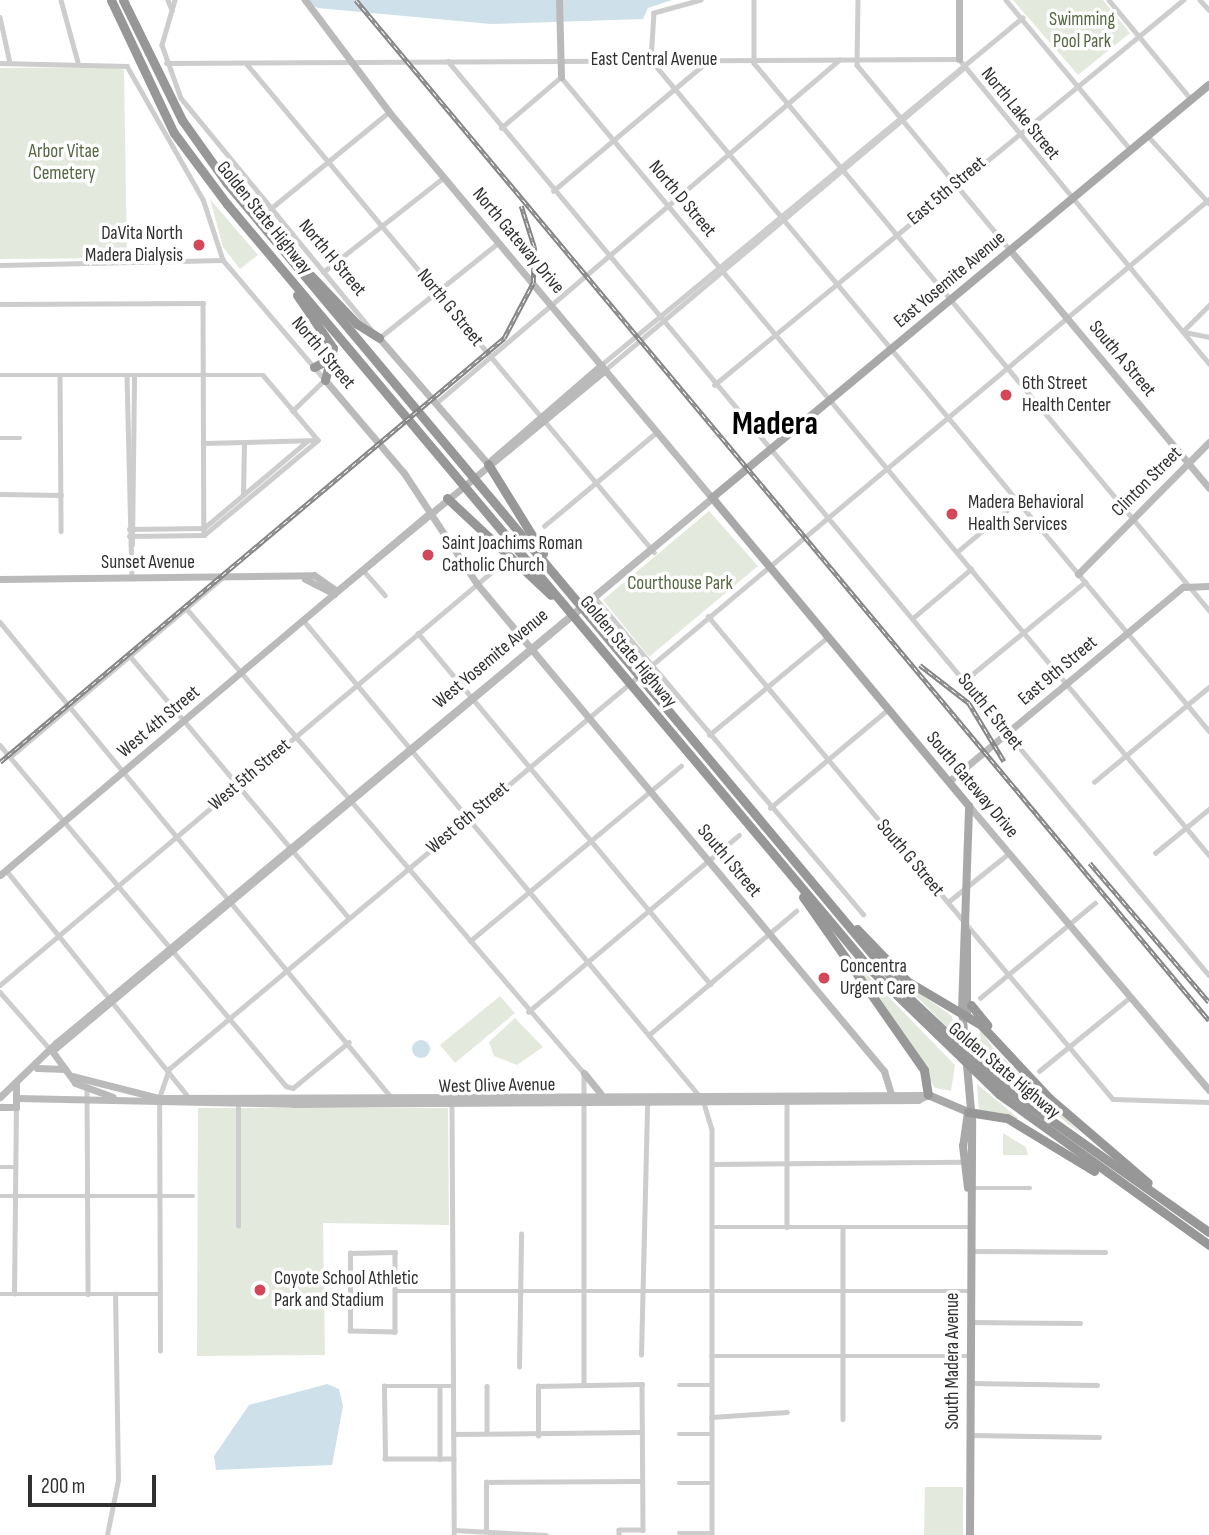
<!DOCTYPE html>
<html>
<head>
<meta charset="utf-8">
<style>
	body { margin:0 }
	#map { position:relative; width:1209px; height:1535px; overflow:hidden; background:#fff; font-family:"Sofia Sans Condensed",sans-serif }
	div>[style] { position:absolute }
	[style*='--x'] { left:calc(var(--x)*1px); top:calc(var(--y)*1px); width:calc(var(--w)*1px); rotate:calc(var(--a)*1deg) }
	.green>* { inset:0; background:#e4e9dd }
	.water>* { inset:0; background:#cee0e9 }
	.round { border-radius:50% }
	.street>* { height:4.5px; margin:-2.25px; padding:0 2.25px; transform-origin:2.25px; border-radius:2.25px; background:#cdcdcd }
	.secondary>* { height:7px; margin:-3.5px; padding:0 3.5px; transform-origin:3.5px; border-radius:3.5px; background:#bababa }
	.primary>* { height:8px; margin:-4px; padding:0 4px; transform-origin:4px; border-radius:4px; background:#a8a8a8 }
	.highway>* { height:9px; margin:-4.5px; padding:0 4.5px; transform-origin:4.5px; border-radius:4.5px; background:#979797 }
	.rail>* { height:4.5px; margin-top:-2.25px; transform-origin:0; background:repeating-linear-gradient(90deg,#fff 0 5px,#858585 0 10px); box-sizing:border-box; border-block:2px solid #858585 }
	.dots>* { width:19px; height:19px; translate:-50% -50%; box-sizing:border-box; border:4px solid #fff; border-radius:50% }
	span { translate:-50% -50%; white-space:nowrap; text-align:center; line-height:1.15; -webkit-text-stroke:7px #fff; paint-order:stroke }
	.park-label { font-size:19px; color:#566842 }
	.street-label { font-size:19px; color:#303030 }
	.poi-label { font-size:19px; color:#303030 }
	.right { translate:-100% -50%; text-align:right }
	.left { translate:0 -50%; text-align:left }
	.town-label { font-size:33px; color:#000; font-weight:700 }
	.scale { position:absolute; left:28px; top:1475px; width:128px; height:32px; box-sizing:border-box; border:4px solid #303030; border-top:0; padding-left:9px; font-size:21px; line-height:24px; white-space:nowrap; color:#303030; -webkit-text-stroke:5px #fff; paint-order:stroke }
</style>
</head>
<body>
<div id="map">
	<div class="green">
		<i style="clip-path:polygon(1013px 0,1103px 0,1130px 33px,1078px 75px)"></i>
		<i style="clip-path:polygon(118px 67px,124px 70px,127px 258px,0 259px,0 68px)"></i>
		<i style="clip-path:polygon(210px 199px,258px 255px,240px 269px,223px 247px)"></i>
		<i style="clip-path:polygon(709px 511px,758px 566px,649px 657px,603px 600px)"></i>
		<i style="clip-path:polygon(853px 960px,955px 1065px,951px 1091px,935px 1088px)"></i>
		<i style="clip-path:polygon(915px 990px,952px 1016px,955px 1035px,912px 992px)"></i>
		<i style="clip-path:polygon(500px 996px,515px 1013px,455px 1063px,440px 1045px)"></i>
		<i style="clip-path:polygon(515px 1018px,543px 1047px,517px 1065px,494px 1056px,489px 1042px)"></i>
		<i style="clip-path:polygon(980px 1029px,993px 1048px,1084px 1136px,977px 1054px)"></i>
		<i style="clip-path:polygon(977px 1084px,1018px 1118px,1016px 1120px,979px 1111px)"></i>
		<i style="clip-path:polygon(198px 1108px,448px 1108px,449px 1225px,323px 1223px,325px 1355px,197px 1356px)"></i>
		<i style="clip-path:polygon(1003px 1133px,1026px 1147px,1028px 1155px,1003px 1155px)"></i>
		<i style="clip-path:polygon(925px 1487px,963px 1487px,963px 1535px,924px 1535px)"></i>
	</div>
	<div class="water">
		<i style="clip-path:polygon(300px 0,672px 0,648px 8px,643px 19px,491px 24px,318px 8px)"></i>
		<i class="round" style="left:412px;top:1040px;width:18px;height:18px"></i>
		<i style="clip-path:polygon(327px 1384px,339px 1389px,343px 1406px,332px 1465px,216px 1470px,214px 1456px,249px 1405px)"></i>
	</div>
	<div class="street">
		<i style="--x:61;--y:0;--w:64;--a:74.7"></i>
		<i style="--x:168;--y:0;--w:11;--a:68"></i>
		<i style="--x:175;--y:0;--w:47;--a:106.1"></i>
		<i style="--x:162;--y:45;--w:56;--a:70.3"></i>
		<i style="--x:181;--y:98;--w:299;--a:50.6"></i>
		<i style="--x:701;--y:0;--w:49;--a:164.5"></i>
		<i style="--x:654;--y:13;--w:47;--a:93.7"></i>
		<i style="--x:651;--y:60;--w:873;--a:50.25"></i>
		<i style="--x:754;--y:0;--w:63;--a:90"></i>
		<i style="--x:754;--y:63;--w:712;--a:50.25"></i>
		<i style="--x:858;--y:0;--w:65;--a:90.9"></i>
		<i style="--x:857;--y:65;--w:240;--a:50.4"></i>
		<i style="--x:1006;--y:0;--w:194;--a:50.2"></i>
		<i style="--x:1109;--y:0;--w:129;--a:50.4"></i>
		<i style="--x:1200;--y:0;--w:13;--a:48"></i>
		<i style="--x:0;--y:17;--w:47;--a:77.7"></i>
		<i style="--x:448;--y:61;--w:1189;--a:50.22"></i>
		<i style="--x:0;--y:63;--w:127;--a:1.4"></i>
		<i style="--x:127;--y:66;--w:153;--a:60.3"></i>
		<i style="--x:203;--y:199;--w:64;--a:71.8"></i>
		<i style="--x:223;--y:260;--w:157;--a:49.6"></i>
		<i style="--x:325;--y:380;--w:45;--a:135.9"></i>
		<i style="--x:166;--y:63;--w:793;--a:-0.29"></i>
		<i style="--x:959;--y:59;--w:394;--a:50.6"></i>
		<i style="--x:246;--y:63;--w:637;--a:50.16"></i>
		<i style="--x:501;--y:128;--w:79;--a:-40.4"></i>
		<i style="--x:561;--y:77;--w:1013;--a:50.21"></i>
		<i style="--x:1148;--y:136;--w:91;--a:47.7"></i>
		<i style="--x:553;--y:191;--w:202;--a:-40"></i>
		<i style="--x:270;--y:209;--w:154;--a:-39.2"></i>
		<i style="--x:0;--y:265;--w:223;--a:-1.3"></i>
		<i style="--x:323;--y:272;--w:152;--a:-38.1"></i>
		<i style="--x:0;--y:304;--w:203;--a:-0.3"></i>
		<i style="--x:203;--y:303;--w:232;--a:89.8"></i>
		<i style="--x:1183;--y:331;--w:37;--a:-45"></i>
		<i style="--x:1184;--y:332;--w:25;--a:11"></i>
		<i style="--x:379;--y:338;--w:152;--a:-38.6"></i>
		<i style="--x:601;--y:365;--w:546;--a:-39.5"></i>
		<i style="--x:605;--y:370;--w:467;--a:-40.1"></i>
		<i style="--x:0;--y:375;--w:263;--a:0"></i>
		<i style="--x:263;--y:375;--w:85;--a:49.8"></i>
		<i style="--x:60;--y:375;--w:156;--a:89.6"></i>
		<i style="--x:127;--y:375;--w:202;--a:88.6"></i>
		<i style="--x:714;--y:385;--w:607;--a:-39.38"></i>
		<i style="--x:435;--y:404;--w:531;--a:-40.41"></i>
		<i style="--x:0;--y:438;--w:20;--a:0"></i>
		<i style="--x:204;--y:443;--w:113;--a:-1.5"></i>
		<i style="--x:0;--y:494;--w:61;--a:0.9"></i>
		<i style="--x:243;--y:495;--w:52;--a:-88.9"></i>
		<i style="--x:544;--y:526;--w:147;--a:-39.8"></i>
		<i style="--x:129;--y:529;--w:75;--a:-0.8"></i>
		<i style="--x:204;--y:528;--w:133;--a:-40.1"></i>
		<i style="--x:129;--y:536;--w:75;--a:-0.8"></i>
		<i style="--x:204;--y:535;--w:148;--a:-39.8"></i>
		<i style="--x:132;--y:545;--w:169;--a:-89.3"></i>
		<i style="--x:957;--y:552;--w:80;--a:-39.9"></i>
		<i style="--x:364;--y:571;--w:32;--a:49"></i>
		<i style="--x:597;--y:600;--w:412;--a:49.7"></i>
		<i style="--x:186;--y:608;--w:612;--a:49.44"></i>
		<i style="--x:584;--y:1073;--w:312;--a:90"></i>
		<i style="--x:708;--y:616;--w:630;--a:50.02"></i>
		<i style="--x:1113;--y:1099;--w:96;--a:1.8"></i>
		<i style="--x:913;--y:618;--w:76;--a:-40.2"></i>
		<i style="--x:304;--y:621;--w:623;--a:50.21"></i>
		<i style="--x:703;--y:1100;--w:30;--a:73"></i>
		<i style="--x:712;--y:1129;--w:406;--a:90"></i>
		<i style="--x:0;--y:622;--w:615;--a:50.54"></i>
		<i style="--x:418;--y:633;--w:457;--a:50.2"></i>
		<i style="--x:130;--y:656;--w:341;--a:50.1"></i>
		<i style="--x:965;--y:680;--w:155;--a:-39.2"></i>
		<i style="--x:709;--y:735;--w:154;--a:-39.5"></i>
		<i style="--x:0;--y:745;--w:445;--a:50"></i>
		<i style="--x:286;--y:1086;--w:7;--a:16"></i>
		<i style="--x:293;--y:1088;--w:72;--a:-39.4"></i>
		<i style="--x:10;--y:757;--w:277;--a:-40.2"></i>
		<i style="--x:1094;--y:782;--w:149;--a:-39.6"></i>
		<i style="--x:770;--y:808;--w:153;--a:-39.9"></i>
		<i style="--x:1155;--y:853;--w:70;--a:-39.2"></i>
		<i style="--x:6;--y:870;--w:290;--a:51.2"></i>
		<i style="--x:948;--y:902;--w:77;--a:-38.7"></i>
		<i style="--x:470;--y:941;--w:274;--a:-39.7"></i>
		<i style="--x:0;--y:985;--w:653;--a:-40.03"></i>
		<i style="--x:0;--y:992;--w:74;--a:48.8"></i>
		<i style="--x:980;--y:998;--w:149;--a:-39.6"></i>
		<i style="--x:528;--y:1012;--w:275;--a:-40"></i>
		<i style="--x:650;--y:1034;--w:191;--a:-40.1"></i>
		<i style="--x:1039;--y:1071;--w:116;--a:-39"></i>
		<i style="--x:87;--y:1090;--w:204;--a:89.7"></i>
		<i style="--x:452;--y:1102;--w:433;--a:89.7"></i>
		<i style="--x:787;--y:1102;--w:125;--a:90"></i>
		<i style="--x:712;--y:1164;--w:251;--a:-0.5"></i>
		<i style="--x:0;--y:1167;--w:15;--a:0"></i>
		<i style="--x:972;--y:1188;--w:58;--a:0"></i>
		<i style="--x:0;--y:1196;--w:193;--a:0"></i>
		<i style="--x:238;--y:1226;--w:122;--a:-90"></i>
		<i style="--x:712;--y:1227;--w:256;--a:0"></i>
		<i style="--x:843;--y:1227;--w:192;--a:90"></i>
		<i style="--x:970;--y:1251;--w:135;--a:0.4"></i>
		<i style="--x:395;--y:1252;--w:80;--a:90"></i>
		<i style="--x:395;--y:1332;--w:45;--a:-178.7"></i>
		<i style="--x:350;--y:1331;--w:78;--a:-90"></i>
		<i style="--x:350;--y:1253;--w:45;--a:-1.3"></i>
		<i style="--x:396;--y:1291;--w:573;--a:0"></i>
		<i style="--x:0;--y:1294;--w:160;--a:0"></i>
		<i style="--x:14;--y:1294;--w:187;--a:-89.4"></i>
		<i style="--x:972;--y:1322;--w:108;--a:0.5"></i>
		<i style="--x:160;--y:1351;--w:253;--a:-90.2"></i>
		<i style="--x:159;--y:1098;--w:31;--a:-71"></i>
		<i style="--x:169;--y:1069;--w:1356;--a:-39.91"></i>
		<i style="--x:641;--y:1355;--w:254;--a:-88.6"></i>
		<i style="--x:711;--y:1356;--w:258;--a:0"></i>
		<i style="--x:519;--y:1367;--w:133;--a:-89.1"></i>
		<i style="--x:970;--y:1383;--w:127;--a:0.9"></i>
		<i style="--x:679;--y:1385;--w:33;--a:0"></i>
		<i style="--x:440;--y:1386;--w:73;--a:90"></i>
		<i style="--x:487;--y:1386;--w:47;--a:90"></i>
		<i style="--x:711;--y:1417;--w:76;--a:-3.8"></i>
		<i style="--x:454;--y:1434;--w:188;--a:-0.6"></i>
		<i style="--x:679;--y:1434;--w:32;--a:0"></i>
		<i style="--x:970;--y:1435;--w:129;--a:0.9"></i>
		<i style="--x:538;--y:1436;--w:50;--a:-90"></i>
		<i style="--x:538;--y:1386;--w:104;--a:-1.1"></i>
		<i style="--x:642;--y:1384;--w:146;--a:89.6"></i>
		<i style="--x:643;--y:1530;--w:24;--a:180"></i>
		<i style="--x:619;--y:1530;--w:5;--a:90"></i>
		<i style="--x:454;--y:1459;--w:69;--a:180"></i>
		<i style="--x:385;--y:1459;--w:73;--a:-90.8"></i>
		<i style="--x:384;--y:1386;--w:70;--a:0"></i>
		<i style="--x:679;--y:1483;--w:32;--a:0"></i>
		<i style="--x:454;--y:1530;--w:92;--a:3.1"></i>
		<i style="--x:486;--y:1530;--w:48;--a:-90"></i>
		<i style="--x:486;--y:1482;--w:156;--a:-0.4"></i>
		<i style="--x:679;--y:1533;--w:33;--a:0"></i>
		<i style="--x:107;--y:1535;--w:56;--a:-78.7"></i>
		<i style="--x:118;--y:1480;--w:186;--a:-90.9"></i>
	</div>
	<div class="secondary">
		<i style="--x:305;--y:0;--w:140;--a:53.1"></i>
		<i style="--x:389;--y:112;--w:503;--a:50.08"></i>
		<i style="--x:559;--y:0;--w:77;--a:88.5"></i>
		<i style="--x:959;--y:0;--w:59;--a:90"></i>
		<i style="--x:1010;--y:250;--w:310;--a:50.1"></i>
		<i style="--x:379;--y:338;--w:167;--a:49.1"></i>
		<i style="--x:325;--y:380;--w:122;--a:49.7"></i>
		<i style="--x:404;--y:473;--w:133;--a:56.7"></i>
		<i style="--x:477;--y:584;--w:635;--a:50.11"></i>
		<i style="--x:884;--y:1071;--w:30;--a:73"></i>
		<i style="--x:488;--y:463;--w:150;--a:-40.9"></i>
		<i style="--x:1078;--y:574;--w:186;--a:-45.2"></i>
		<i style="--x:0;--y:579;--w:314;--a:-0.7"></i>
		<i style="--x:314;--y:575;--w:28;--a:35"></i>
		<i style="--x:305;--y:579;--w:33;--a:27"></i>
		<i style="--x:337;--y:591;--w:347;--a:-39.5"></i>
		<i style="--x:949;--y:781;--w:304;--a:-39.7"></i>
		<i style="--x:1183;--y:587;--w:26;--a:-2"></i>
		<i style="--x:969;--y:806;--w:372;--a:49.8"></i>
		<i style="--x:0;--y:875;--w:563;--a:-40.11"></i>
		<i style="--x:52;--y:1051;--w:861;--a:-39.96"></i>
		<i style="--x:52;--y:1051;--w:39;--a:54"></i>
		<i style="--x:75;--y:1083;--w:40;--a:20.2"></i>
		<i style="--x:37;--y:1068;--w:28;--a:2"></i>
		<i style="--x:584;--y:1073;--w:26;--a:51"></i>
		<i style="--x:72;--y:1076;--w:90;--a:14.2"></i>
		<i style="--x:159;--y:1098;--w:769;--a:-0.22"></i>
		<i style="--x:0;--y:1097;--w:78;--a:-44"></i>
		<i style="--x:56;--y:1043;--w:853;--a:-39.72"></i>
		<i style="--x:16;--y:1098;--w:277;--a:1.2"></i>
		<i style="--x:293;--y:1104;--w:625;--a:-0.37"></i>
		<i style="--x:918;--y:1100;--w:11;--a:-27"></i>
		<i style="--x:0;--y:1107;--w:16;--a:0"></i>
		<i style="--x:16;--y:1107;--w:23;--a:-90"></i>
	</div>
	<div class="primary">
		<i style="--x:967;--y:932;--w:86;--a:90"></i>
		<i style="--x:928;--y:1095;--w:43;--a:23"></i>
		<i style="--x:968;--y:1112;--w:34;--a:98"></i>
		<i style="--x:963;--y:1146;--w:42;--a:83.2"></i>
		<i style="--x:970;--y:1535;--w:414;--a:-89.7"></i>
		<i style="--x:972;--y:1121;--w:111;--a:-95.1"></i>
		<i style="--x:962;--y:1010;--w:204;--a:-88"></i>
		<i style="--x:969;--y:806;--w:401;--a:-129.8"></i>
		<i style="--x:712;--y:498;--w:646;--a:-39.73"></i>
	</div>
	<div class="highway">
		<i style="--x:111;--y:0;--w:147;--a:64.7"></i>
		<i style="--x:174;--y:133;--w:89;--a:53.3"></i>
		<i style="--x:227;--y:204;--w:1001;--a:49.95"></i>
		<i style="--x:871;--y:970;--w:178;--a:44.1"></i>
		<i style="--x:999;--y:1094;--w:259;--a:35.7"></i>
		<i style="--x:123;--y:0;--w:134;--a:63.8"></i>
		<i style="--x:182;--y:120;--w:76;--a:54.6"></i>
		<i style="--x:226;--y:182;--w:1061;--a:50.08"></i>
		<i style="--x:907;--y:996;--w:133;--a:43.2"></i>
		<i style="--x:1004;--y:1087;--w:251;--a:35.3"></i>
		<i style="--x:302;--y:266;--w:80;--a:46.5"></i>
		<i style="--x:357;--y:324;--w:26;--a:32"></i>
		<i style="--x:297;--y:295;--w:64;--a:55.8"></i>
		<i style="--x:333;--y:348;--w:33;--a:104"></i>
		<i style="--x:314;--y:367;--w:22;--a:-27"></i>
		<i style="--x:488;--y:464;--w:105;--a:58.3"></i>
		<i style="--x:447;--y:498;--w:142;--a:43"></i>
		<i style="--x:803;--y:897;--w:211;--a:55"></i>
		<i style="--x:924;--y:1070;--w:25;--a:81"></i>
		<i style="--x:857;--y:929;--w:72;--a:46.1"></i>
		<i style="--x:907;--y:981;--w:86;--a:30.7"></i>
		<i style="--x:981;--y:1025;--w:100;--a:47"></i>
		<i style="--x:1049;--y:1098;--w:130;--a:40.6"></i>
		<i style="--x:971;--y:1005;--w:26;--a:51"></i>
		<i style="--x:968;--y:1112;--w:39;--a:9"></i>
		<i style="--x:1007;--y:1118;--w:102;--a:31.3"></i>
	</div>
	<div class="rail">
		<i style="--x:356;--y:0;--w:1330;--a:50.1"></i>
		<i style="--x:920;--y:665;--w:62;--a:37.8"></i>
		<i style="--x:969;--y:703;--w:68;--a:58.9"></i>
		<i style="--x:0;--y:762;--w:659;--a:-40.07"></i>
		<i style="--x:504;--y:338;--w:62;--a:-62.2"></i>
		<i style="--x:533;--y:283;--w:36;--a:-88"></i>
		<i style="--x:534;--y:247;--w:43;--a:-107.6"></i>
		<i style="--x:1090;--y:863;--w:183;--a:49.4"></i>
	</div>
	<div class="dots">
		<i style="left:199px;top:245px;background:#d44659"></i>
		<i style="left:1006px;top:395px;background:#d44659"></i>
		<i style="left:952px;top:514px;background:#d44659"></i>
		<i style="left:428px;top:555px;background:#d44659"></i>
		<i style="left:824px;top:978px;background:#d44659"></i>
		<i style="left:260px;top:1290px;background:#d44659"></i>
	</div>
	<div class="park-label">
		<span style="left:1082px;top:31px">Swimming<br>Pool Park</span>
		<span style="left:64px;top:163px">Arbor Vitae<br>Cemetery</span>
		<span style="left:680px;top:584px">Courthouse Park</span>
	</div>
	<div class="street-label">
		<span style="left:654px;top:60px">East Central Avenue</span>
		<span style="left:1020px;top:114px;rotate:51deg">North Lake Street</span>
		<span style="left:947px;top:191px;rotate:-40deg">East 5th Street</span>
		<span style="left:682px;top:199px;rotate:50deg">North D Street</span>
		<span style="left:264px;top:218px;rotate:51deg">Golden State Highway</span>
		<span style="left:518px;top:241px;rotate:50deg">North Gateway Drive</span>
		<span style="left:332px;top:258px;rotate:50deg">North H Street</span>
		<span style="left:950px;top:280px;rotate:-40deg">East Yosemite Avenue</span>
		<span style="left:450px;top:308px;rotate:51deg">North G Street</span>
		<span style="left:323px;top:353px;rotate:50deg">North I Street</span>
		<span style="left:1122px;top:359px;rotate:50deg">South A Street</span>
		<span style="left:1147px;top:482px;rotate:-45deg">Clinton Street</span>
		<span style="left:148px;top:563px">Sunset Avenue</span>
		<span style="left:628px;top:652px;rotate:50deg">Golden State Highway</span>
		<span style="left:491px;top:659px;rotate:-40deg">West Yosemite Avenue</span>
		<span style="left:1058px;top:671px;rotate:-40deg">East 9th Street</span>
		<span style="left:990px;top:712px;rotate:51deg">South E Street</span>
		<span style="left:159px;top:722px;rotate:-40deg">West 4th Street</span>
		<span style="left:250px;top:775px;rotate:-40deg">West 5th Street</span>
		<span style="left:972px;top:785px;rotate:50deg">South Gateway Drive</span>
		<span style="left:468px;top:818px;rotate:-40deg">West 6th Street</span>
		<span style="left:910px;top:858px;rotate:50deg">South G Street</span>
		<span style="left:729px;top:861px;rotate:50deg">South I Street</span>
		<span style="left:1004px;top:1071px;rotate:40deg">Golden State Highway</span>
		<span style="left:497px;top:1086px;rotate:-1deg">West Olive Avenue</span>
		<span style="left:953px;top:1361px;rotate:-90deg">South Madera Avenue</span>
	</div>
	<div class="poi-label">
		<span class="right" style="left:183px;top:245px">DaVita North<br>Madera Dialysis</span>
		<span class="left" style="left:1022px;top:395px">6th Street<br>Health Center</span>
		<span class="left" style="left:968px;top:514px">Madera Behavioral<br>Health Services</span>
		<span class="left" style="left:442px;top:555px">Saint Joachims Roman<br>Catholic Church</span>
		<span class="left" style="left:840px;top:978px">Concentra<br>Urgent Care</span>
		<span class="left" style="left:274px;top:1290px">Coyote School Athletic<br>Park and Stadium</span>
	</div>
	<div class="town-label">
		<span style="left:775px;top:425px">Madera</span>
	</div>
	<div class="scale">200 m</div>
</div>
</body>
</html>
